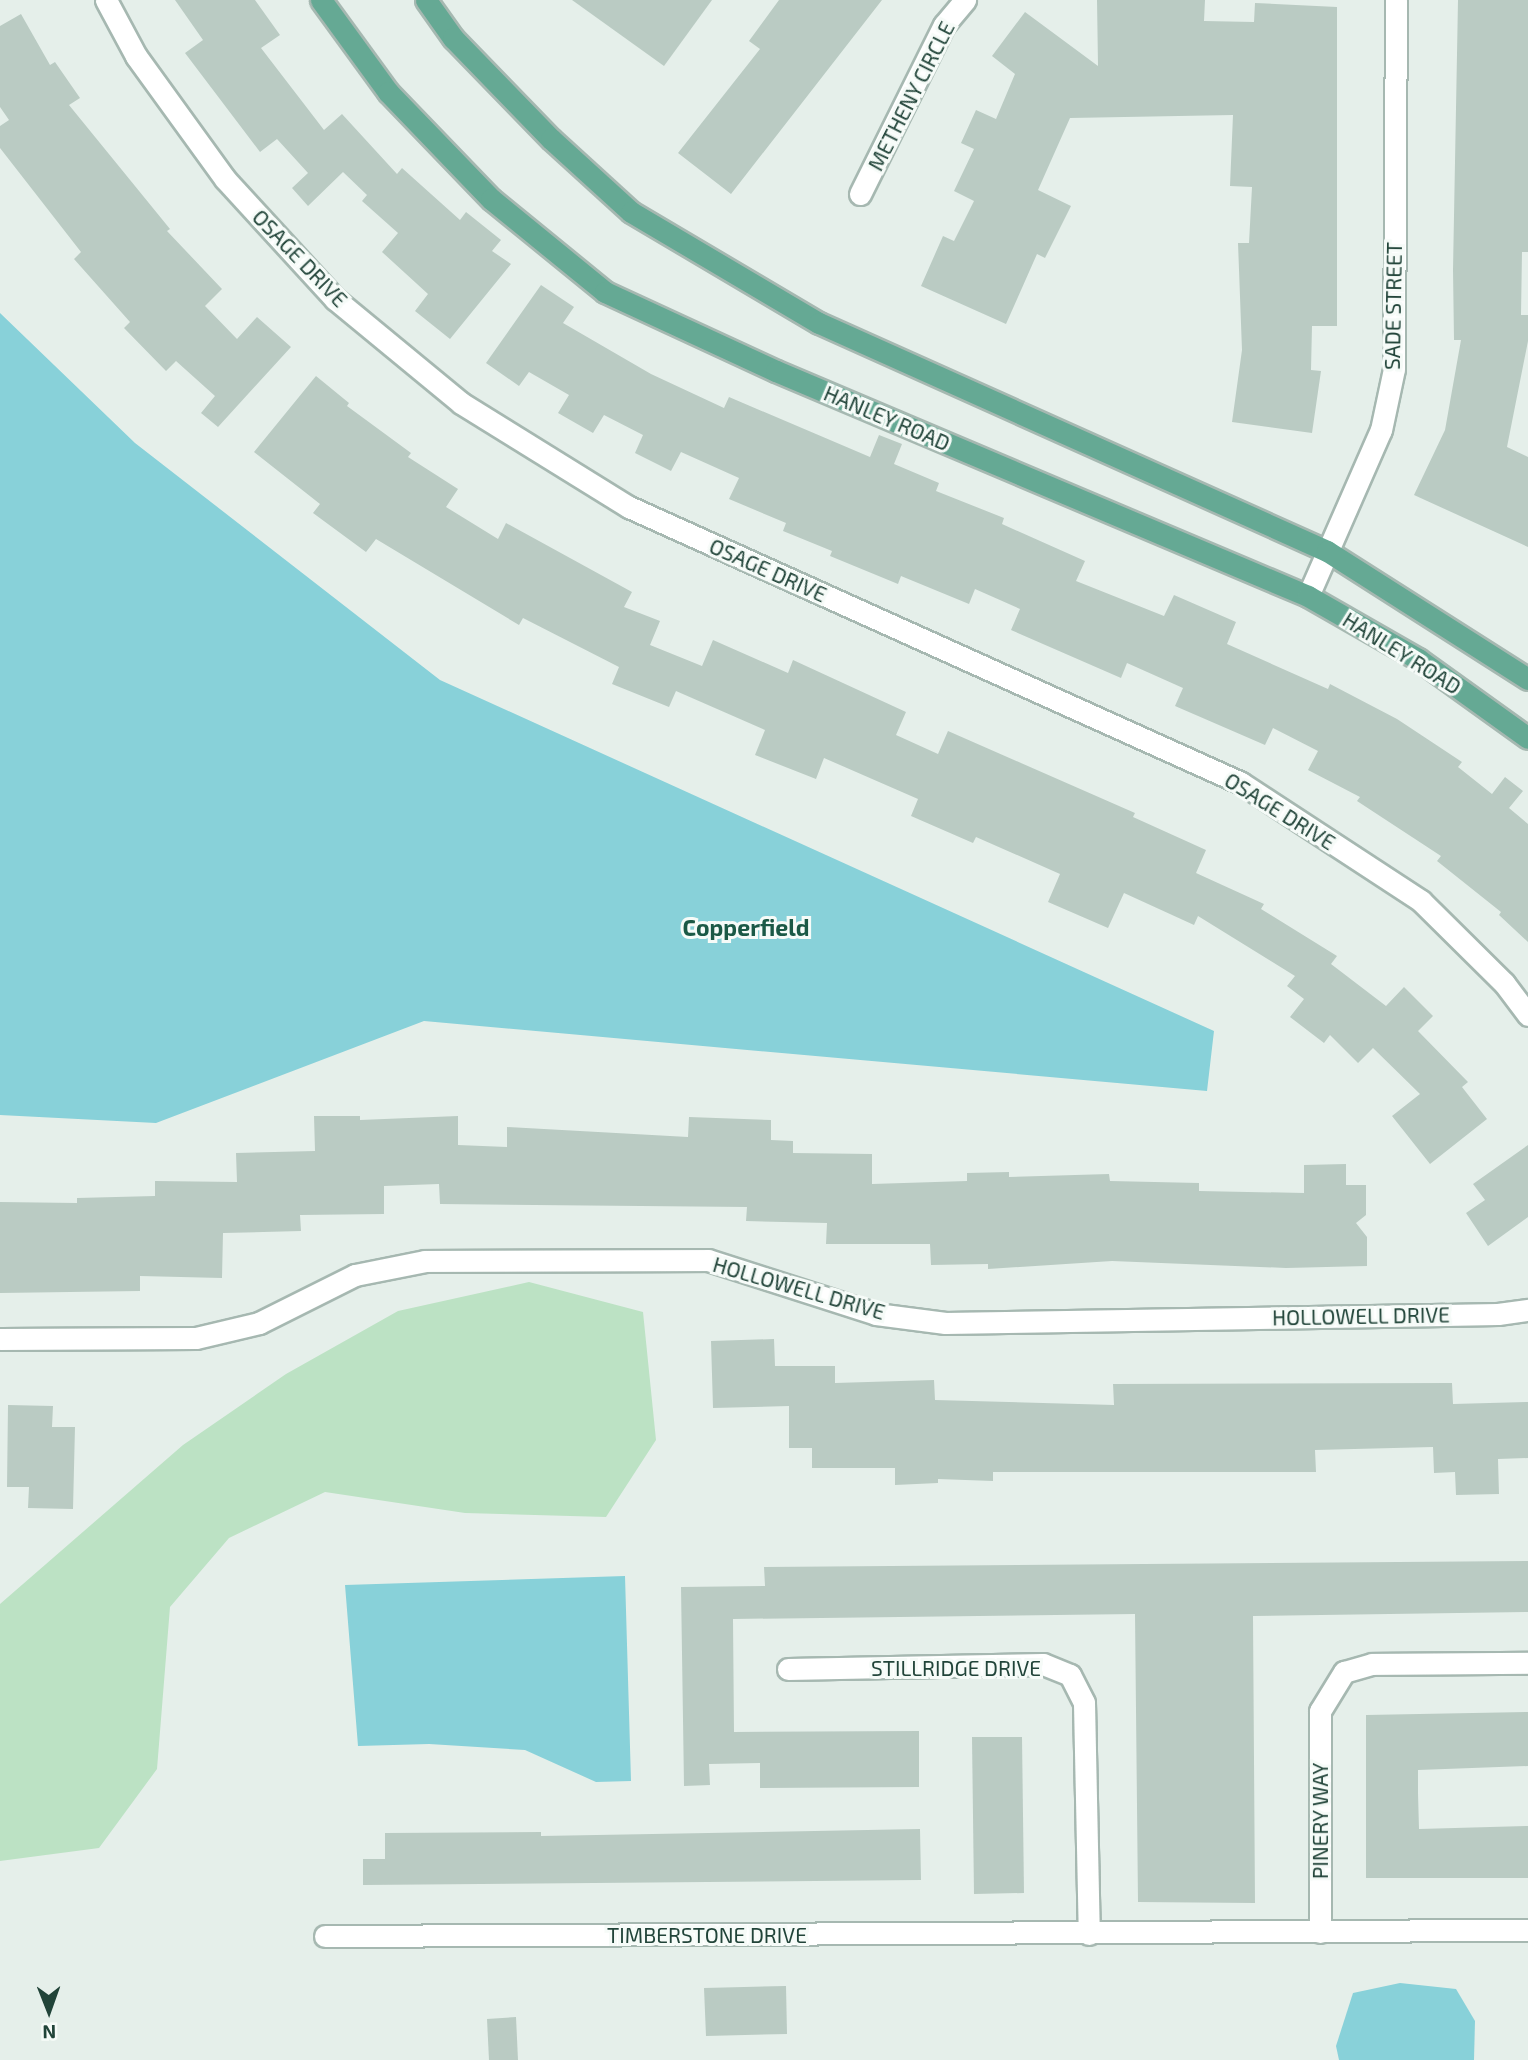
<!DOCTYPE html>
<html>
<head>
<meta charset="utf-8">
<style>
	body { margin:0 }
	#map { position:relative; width:1528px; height:2060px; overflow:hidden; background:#e5efea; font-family:"Exo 2",sans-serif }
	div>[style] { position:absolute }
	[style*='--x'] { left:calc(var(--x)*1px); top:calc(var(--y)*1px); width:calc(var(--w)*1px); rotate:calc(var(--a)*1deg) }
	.green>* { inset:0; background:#bce2c4 }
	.water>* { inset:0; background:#88d1d9 }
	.building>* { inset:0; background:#bacbc3 }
	.roads { filter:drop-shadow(2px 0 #a6b8b1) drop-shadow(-2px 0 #a6b8b1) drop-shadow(0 2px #a6b8b1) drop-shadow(0 -2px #a6b8b1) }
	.minor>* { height:21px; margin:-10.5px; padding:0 10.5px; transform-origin:10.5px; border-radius:10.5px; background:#fff }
	.major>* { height:21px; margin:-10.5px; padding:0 10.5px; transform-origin:10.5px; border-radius:10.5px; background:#65a994 }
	span { translate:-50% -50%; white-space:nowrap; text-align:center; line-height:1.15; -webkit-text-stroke:6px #f6fbf8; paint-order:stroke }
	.street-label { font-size:21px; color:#214439 }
	.neighbourhood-label { font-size:23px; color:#1b5946; font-weight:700 }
	.north { position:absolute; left:14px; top:1976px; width:70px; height:70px; -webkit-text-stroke:5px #f6fbf8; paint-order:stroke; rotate:179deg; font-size:19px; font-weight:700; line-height:28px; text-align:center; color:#214439 }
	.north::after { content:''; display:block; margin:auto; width:24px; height:32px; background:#214439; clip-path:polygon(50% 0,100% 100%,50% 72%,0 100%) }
</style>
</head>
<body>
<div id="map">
	<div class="green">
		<i style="clip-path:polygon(529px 1282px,643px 1312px,656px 1440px,606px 1517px,465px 1513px,325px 1492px,229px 1538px,170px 1607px,157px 1769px,99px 1848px,0 1861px,0 1604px,183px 1445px,286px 1374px,398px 1311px)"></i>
	</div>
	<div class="water">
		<i style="clip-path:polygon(0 313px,135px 443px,440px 680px,1214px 1031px,1207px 1091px,424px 1021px,156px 1123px,0 1115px)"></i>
		<i style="clip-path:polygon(625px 1576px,631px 1781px,596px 1782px,525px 1750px,429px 1744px,358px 1746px,345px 1585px)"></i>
		<i style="clip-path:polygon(1400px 1983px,1456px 1989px,1475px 2021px,1474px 2060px,1339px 2060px,1336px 2046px,1353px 1993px)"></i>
	</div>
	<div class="building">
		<i style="clip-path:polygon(175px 0,255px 0,280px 35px,261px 48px,324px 130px,342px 114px,397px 174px,402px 168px,460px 220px,466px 212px,501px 240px,492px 251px,511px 264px,450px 339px,415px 311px,428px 294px,382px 252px,398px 233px,362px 201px,367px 195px,343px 172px,308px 206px,292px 188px,308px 173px,277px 139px,260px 152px,185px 53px,203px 40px)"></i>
		<i style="clip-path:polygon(572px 0,712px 0,664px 66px)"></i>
		<i style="clip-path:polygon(779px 0,882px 0,731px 194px,678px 153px,760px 49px,749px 41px)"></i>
		<i style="clip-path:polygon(1097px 0,1205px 0,1204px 21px,1254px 22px,1255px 3px,1337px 7px,1337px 326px,1312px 326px,1311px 370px,1321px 371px,1312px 433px,1232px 422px,1242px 350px,1238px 243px,1249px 243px,1252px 187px,1230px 186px,1233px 115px,1070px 118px,1038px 190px,1071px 206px,1045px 258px,1037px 254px,1006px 324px,921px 286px,943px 236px,954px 241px,974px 201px,954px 191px,974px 149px,961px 143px,976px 110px,996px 119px,1015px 74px,992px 56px,1025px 12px,1098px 66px)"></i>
		<i style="clip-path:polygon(1458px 0,1528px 0,1528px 252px,1522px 252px,1521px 315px,1528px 315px,1528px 341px,1507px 447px,1528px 457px,1528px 547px,1414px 495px,1445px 430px,1461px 340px,1454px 340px,1453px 270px)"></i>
		<i style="clip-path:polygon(21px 14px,50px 65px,55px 62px,80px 98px,69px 105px,170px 229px,167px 231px,222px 289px,205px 306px,237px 339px,257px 317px,291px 347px,218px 427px,201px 413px,215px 396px,176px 361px,166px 371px,124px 328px,130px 322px,74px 259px,81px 252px,0 148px,0 126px,9px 120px,0 107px,0 26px)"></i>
		<i style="clip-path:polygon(541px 285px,574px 307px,563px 323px,651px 374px,724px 408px,729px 397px,870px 457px,879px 435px,902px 444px,894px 464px,939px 483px,936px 491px,1004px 518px,1002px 524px,1085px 561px,1076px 581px,1164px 616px,1174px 595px,1236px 622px,1227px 644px,1328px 689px,1330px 684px,1397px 719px,1462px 762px,1458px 767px,1492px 794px,1505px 777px,1523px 791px,1509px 808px,1528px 824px,1528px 942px,1499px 915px,1501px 912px,1437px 861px,1441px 856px,1357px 801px,1360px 797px,1308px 770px,1318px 751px,1273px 728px,1265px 745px,1175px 706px,1183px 688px,1127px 663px,1121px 678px,1011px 630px,1020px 609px,975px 589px,969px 604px,901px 576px,898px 584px,830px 556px,832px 551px,783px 531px,786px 523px,729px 499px,739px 478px,681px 452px,671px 471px,635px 453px,643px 435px,604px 415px,593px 433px,558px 413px,569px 395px,529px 372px,519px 386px,486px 363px)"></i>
		<i style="clip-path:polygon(316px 376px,349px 403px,347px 406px,411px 453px,408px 457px,458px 489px,446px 507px,498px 539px,506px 523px,632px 592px,624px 607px,660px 621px,650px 645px,702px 666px,713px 640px,788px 673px,793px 660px,906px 712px,896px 735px,938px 754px,948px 731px,1135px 813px,1133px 817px,1206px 850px,1196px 873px,1264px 904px,1261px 909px,1337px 956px,1331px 964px,1386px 1006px,1404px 987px,1433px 1016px,1418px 1031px,1468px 1082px,1462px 1087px,1487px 1119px,1430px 1164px,1392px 1116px,1420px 1094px,1373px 1048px,1358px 1063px,1330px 1035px,1324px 1043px,1290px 1017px,1304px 999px,1287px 986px,1295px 976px,1198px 916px,1194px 925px,1124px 893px,1108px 928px,1048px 902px,1060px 874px,976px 837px,973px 843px,911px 816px,918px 799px,824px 758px,816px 779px,755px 755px,765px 730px,676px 691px,669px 707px,612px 684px,619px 667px,523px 618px,519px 625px,376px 539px,366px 552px,313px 513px,320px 504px,254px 452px)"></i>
		<i style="clip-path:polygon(314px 1116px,360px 1116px,360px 1120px,458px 1116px,458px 1145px,507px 1147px,507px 1127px,688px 1137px,689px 1117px,771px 1120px,771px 1140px,793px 1141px,793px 1153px,872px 1154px,872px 1184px,967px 1181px,967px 1173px,1009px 1172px,1009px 1177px,1109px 1174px,1110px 1181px,1199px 1183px,1199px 1191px,1304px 1193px,1304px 1165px,1346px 1164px,1346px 1185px,1366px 1185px,1366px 1215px,1356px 1223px,1367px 1237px,1367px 1266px,1286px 1268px,1112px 1261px,988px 1269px,988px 1264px,931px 1265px,930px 1244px,826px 1244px,827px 1223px,746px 1221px,747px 1207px,440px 1204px,439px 1184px,384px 1186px,384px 1214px,300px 1215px,301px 1231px,223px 1233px,222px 1278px,140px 1276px,140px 1291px,0 1293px,0 1202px,77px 1203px,77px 1198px,155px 1196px,155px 1181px,237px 1182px,236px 1153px,315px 1151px)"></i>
		<i style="clip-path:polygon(1528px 1145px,1528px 1217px,1488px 1246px,1466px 1213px,1485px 1200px,1473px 1184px)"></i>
		<i style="clip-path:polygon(774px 1339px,775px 1366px,835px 1366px,835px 1383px,934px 1380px,935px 1400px,1114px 1405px,1113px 1384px,1452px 1383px,1453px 1404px,1528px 1402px,1528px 1458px,1498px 1459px,1499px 1494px,1456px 1495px,1455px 1472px,1434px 1473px,1433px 1447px,1315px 1450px,1316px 1472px,993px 1472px,993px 1481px,938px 1479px,938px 1483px,895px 1485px,895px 1468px,812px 1468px,812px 1448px,789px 1448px,789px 1406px,713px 1408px,711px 1341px)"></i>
		<i style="clip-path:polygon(8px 1405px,53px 1406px,52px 1427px,75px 1427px,73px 1509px,28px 1508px,29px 1487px,7px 1487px)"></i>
		<i style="clip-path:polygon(1528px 1561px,1528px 1612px,1253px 1616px,1255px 1903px,1138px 1902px,1135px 1614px,733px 1619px,734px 1732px,919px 1731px,919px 1787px,760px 1788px,760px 1763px,709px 1764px,710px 1785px,684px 1786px,681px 1587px,765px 1586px,764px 1567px)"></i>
		<i style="clip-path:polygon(1528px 1712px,1528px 1766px,1418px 1770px,1418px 1793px,1419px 1829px,1528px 1826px,1528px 1878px,1366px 1878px,1366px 1715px)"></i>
		<i style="clip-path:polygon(972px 1737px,1022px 1737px,1024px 1893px,974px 1894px)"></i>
		<i style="clip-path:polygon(920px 1829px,921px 1880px,363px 1885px,363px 1859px,385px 1859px,385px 1833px,541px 1832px,541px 1836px)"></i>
		<i style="clip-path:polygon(786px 1986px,787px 2034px,706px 2036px,704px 1988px)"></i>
		<i style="clip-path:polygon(516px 2017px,518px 2060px,489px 2060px,487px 2019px)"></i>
	</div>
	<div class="roads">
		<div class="minor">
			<i style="--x:106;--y:0;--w:64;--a:61.8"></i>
			<i style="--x:136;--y:56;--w:152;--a:54.1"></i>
			<i style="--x:225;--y:179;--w:163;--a:47.5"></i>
			<i style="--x:335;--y:299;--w:163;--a:39.5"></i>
			<i style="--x:461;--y:403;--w:198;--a:31.8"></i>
			<i style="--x:629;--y:507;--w:671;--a:24.27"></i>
			<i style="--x:1241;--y:783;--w:215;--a:33.2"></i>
			<i style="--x:1421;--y:901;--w:117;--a:44.7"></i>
			<i style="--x:1504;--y:983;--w:40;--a:53"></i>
			<i style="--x:860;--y:194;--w:189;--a:-63.6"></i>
			<i style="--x:944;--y:25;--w:33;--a:-50"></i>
			<i style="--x:1308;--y:596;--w:181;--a:-66.3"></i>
			<i style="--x:1381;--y:430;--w:62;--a:-78"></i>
			<i style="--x:1394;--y:369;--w:369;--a:-89.7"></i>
			<i style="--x:0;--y:1339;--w:196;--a:-0.3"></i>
			<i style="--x:196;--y:1338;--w:65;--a:-13.4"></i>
			<i style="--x:259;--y:1323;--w:107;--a:-26.6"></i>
			<i style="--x:355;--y:1275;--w:71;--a:-11.3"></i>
			<i style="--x:425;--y:1261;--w:283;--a:-0.2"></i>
			<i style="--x:708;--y:1260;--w:176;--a:17.8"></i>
			<i style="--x:876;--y:1314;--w:70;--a:7.4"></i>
			<i style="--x:945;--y:1323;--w:553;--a:-0.93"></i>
			<i style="--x:1498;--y:1314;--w:30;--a:-8"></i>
			<i style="--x:788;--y:1669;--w:255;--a:-1.1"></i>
			<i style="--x:1043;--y:1664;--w:29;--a:22"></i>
			<i style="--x:1070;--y:1675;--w:31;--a:63"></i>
			<i style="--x:1084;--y:1703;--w:231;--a:88.8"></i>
			<i style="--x:1320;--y:1932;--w:221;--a:-90"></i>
			<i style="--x:1320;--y:1711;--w:46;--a:-58.4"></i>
			<i style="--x:1344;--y:1672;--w:29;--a:-16"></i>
			<i style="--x:1372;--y:1664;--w:156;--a:-0.4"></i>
			<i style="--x:325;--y:1936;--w:1203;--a:-0.29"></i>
		</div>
		<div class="major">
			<i style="--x:321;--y:0;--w:114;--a:53.9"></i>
			<i style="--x:388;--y:92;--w:149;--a:46.1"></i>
			<i style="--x:491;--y:199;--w:147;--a:39.2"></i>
			<i style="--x:605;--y:292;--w:188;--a:24.8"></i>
			<i style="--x:776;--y:371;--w:578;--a:22.93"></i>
			<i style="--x:1308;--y:596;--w:127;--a:29.8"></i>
			<i style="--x:1418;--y:659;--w:135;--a:35.7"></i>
			<i style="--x:426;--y:0;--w:47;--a:54.6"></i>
			<i style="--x:453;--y:38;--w:141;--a:45.9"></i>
			<i style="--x:551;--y:139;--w:108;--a:42.4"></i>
			<i style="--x:631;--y:212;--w:218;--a:30.6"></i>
			<i style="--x:819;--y:323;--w:557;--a:24.17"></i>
			<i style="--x:1327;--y:551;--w:238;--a:32.5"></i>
		</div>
	</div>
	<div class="street-label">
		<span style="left:911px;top:96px;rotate:-63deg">METHENY CIRCLE</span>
		<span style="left:300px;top:258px;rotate:46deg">OSAGE DRIVE</span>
		<span style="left:1393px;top:306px;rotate:-89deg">SADE STREET</span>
		<span style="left:887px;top:418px;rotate:23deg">HANLEY ROAD</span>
		<span style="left:768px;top:570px;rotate:24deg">OSAGE DRIVE</span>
		<span style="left:1402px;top:653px;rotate:32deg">HANLEY ROAD</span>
		<span style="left:1280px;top:811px;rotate:32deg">OSAGE DRIVE</span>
		<span style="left:799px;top:1288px;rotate:16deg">HOLLOWELL DRIVE</span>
		<span style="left:1361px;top:1316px;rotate:-1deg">HOLLOWELL DRIVE</span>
		<span style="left:956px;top:1668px">STILLRIDGE DRIVE</span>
		<span style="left:1320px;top:1821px;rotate:-90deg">PINERY WAY</span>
		<span style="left:707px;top:1935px">TIMBERSTONE DRIVE</span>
	</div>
	<div class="neighbourhood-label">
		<span style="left:746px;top:927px">Copperfield</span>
	</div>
	<div class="north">N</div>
</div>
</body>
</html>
